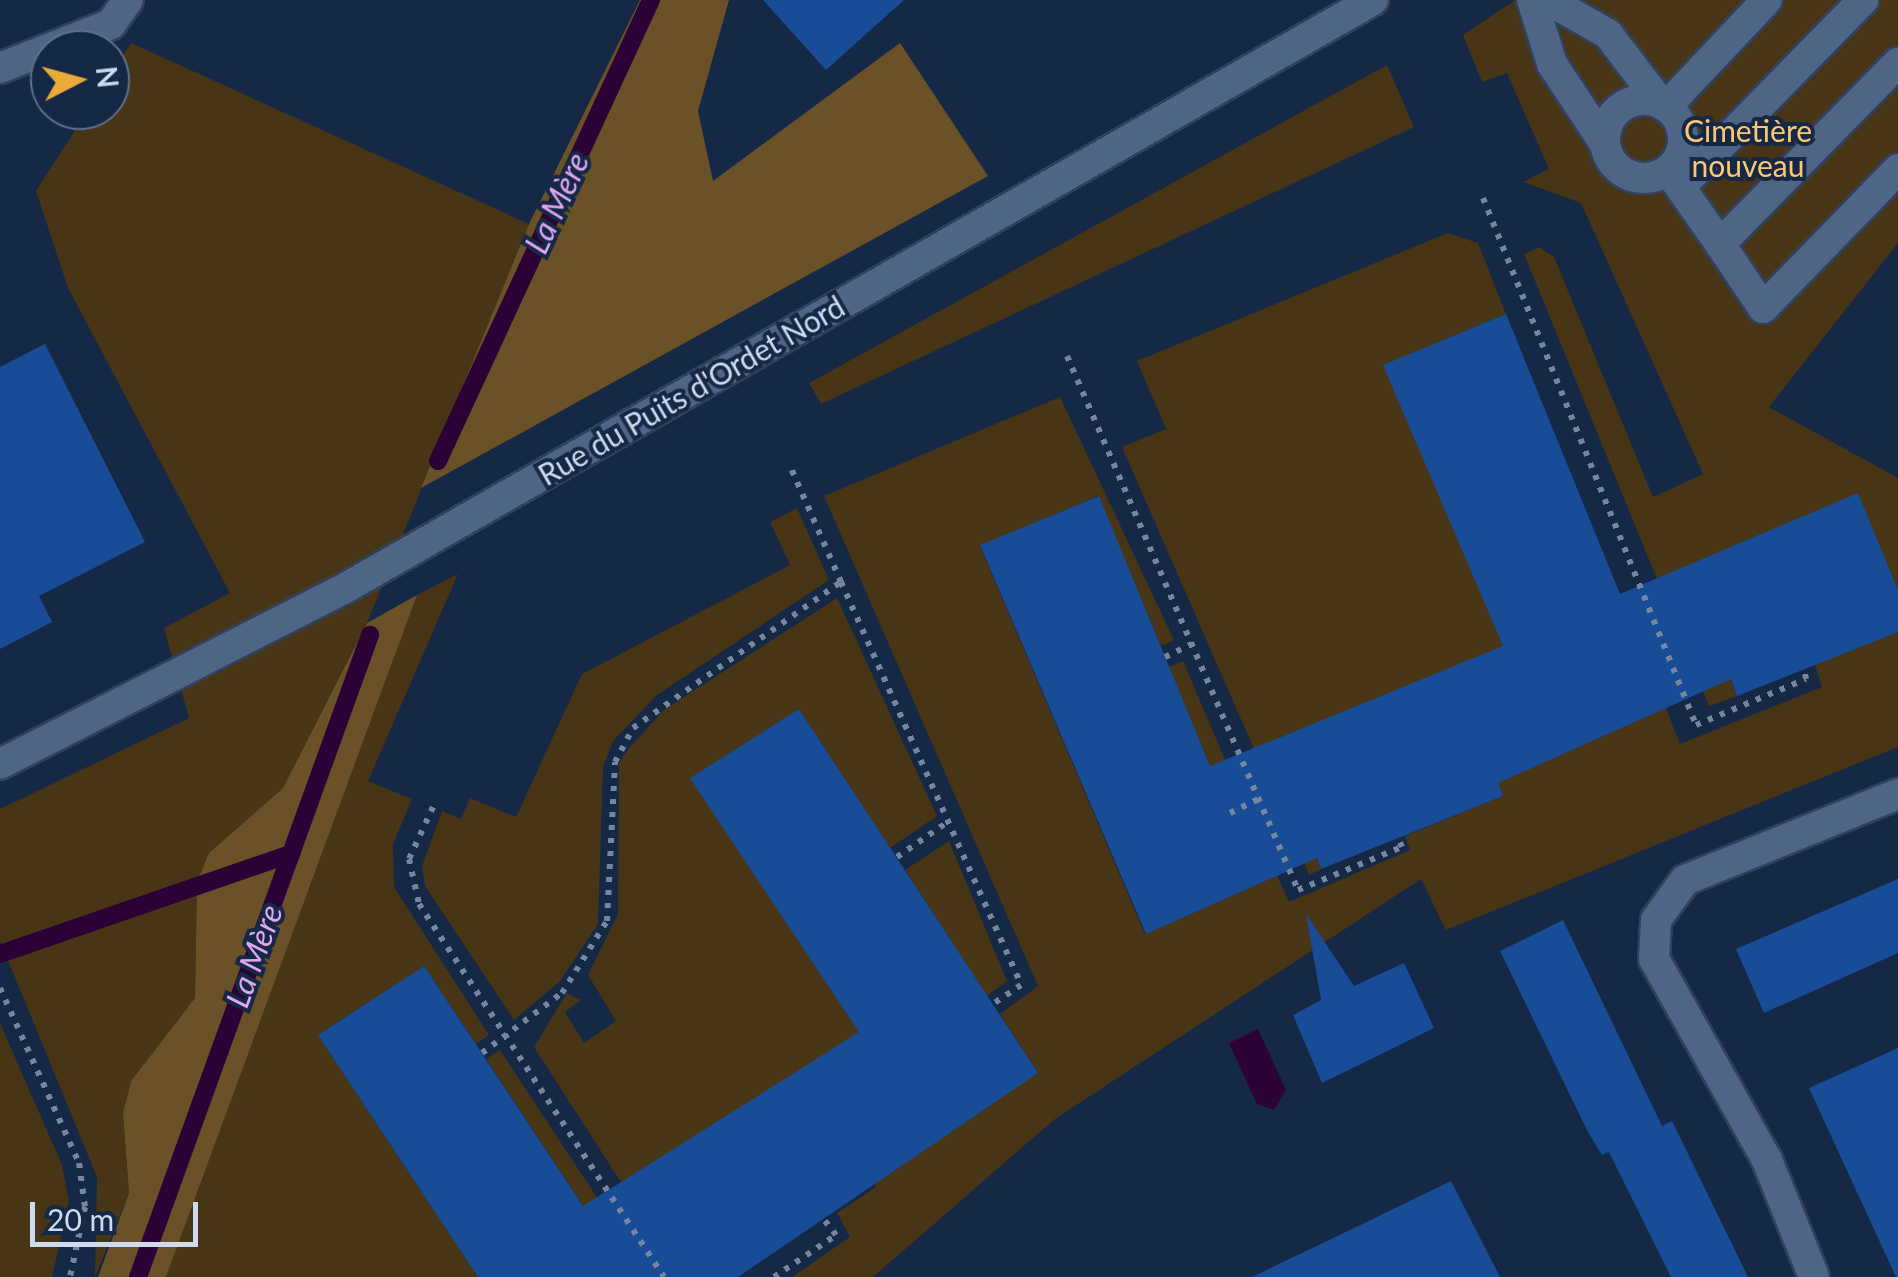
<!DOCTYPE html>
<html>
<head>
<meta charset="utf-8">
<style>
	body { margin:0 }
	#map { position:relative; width:1898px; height:1277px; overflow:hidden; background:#152846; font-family:Lato,sans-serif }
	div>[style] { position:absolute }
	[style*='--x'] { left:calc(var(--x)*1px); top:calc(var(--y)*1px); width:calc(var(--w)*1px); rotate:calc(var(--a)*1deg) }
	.green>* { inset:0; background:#473516 }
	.forest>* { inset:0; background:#6a5128 }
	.water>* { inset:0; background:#2b0136 }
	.stream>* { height:18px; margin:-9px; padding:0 9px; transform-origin:9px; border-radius:9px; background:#2b0136 }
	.building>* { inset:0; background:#194c97 }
	.path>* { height:6px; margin-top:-3px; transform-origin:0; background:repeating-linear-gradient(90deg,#76869f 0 5px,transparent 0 13px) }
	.roads { filter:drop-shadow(2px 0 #32415a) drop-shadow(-2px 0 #32415a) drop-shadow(0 2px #32415a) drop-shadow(0 -2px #32415a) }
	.minor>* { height:30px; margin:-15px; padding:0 15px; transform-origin:15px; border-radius:15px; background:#4f6586 }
	.minor>.ring { margin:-15px; padding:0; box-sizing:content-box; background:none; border:30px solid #4f6586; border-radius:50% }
	span { translate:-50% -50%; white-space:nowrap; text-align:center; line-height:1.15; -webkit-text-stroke:8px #152846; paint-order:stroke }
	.park-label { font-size:30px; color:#fcc874 }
	.street-label { font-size:30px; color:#cedbef }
	.water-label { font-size:32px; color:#e0a6f0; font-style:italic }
	.north { position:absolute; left:30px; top:30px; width:100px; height:100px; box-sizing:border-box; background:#152846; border:2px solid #5f708a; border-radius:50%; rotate:84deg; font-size:28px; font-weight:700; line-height:40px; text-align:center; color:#cedbef }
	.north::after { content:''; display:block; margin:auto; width:35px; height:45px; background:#e9ab38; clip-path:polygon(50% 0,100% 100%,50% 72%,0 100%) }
	.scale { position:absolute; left:30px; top:1202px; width:168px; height:45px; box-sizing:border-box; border:5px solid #cedbef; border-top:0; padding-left:12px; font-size:30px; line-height:35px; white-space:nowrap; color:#cedbef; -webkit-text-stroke:8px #152846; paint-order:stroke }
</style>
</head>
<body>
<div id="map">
	<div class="green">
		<i style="clip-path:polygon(1515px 0,1898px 0,1898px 243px,1769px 407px,1898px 478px,1898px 590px,1858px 494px,1685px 568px,1737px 696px,1709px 706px,1524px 254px,1539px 247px,1554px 257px,1653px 497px,1703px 474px,1581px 203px,1523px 182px,1549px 169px,1507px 73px,1482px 82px,1463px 35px)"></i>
		<i style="clip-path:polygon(131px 43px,529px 224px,367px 623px,283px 788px,209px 853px,197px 882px,195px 998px,131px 1081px,123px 1113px,129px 1193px,95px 1277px,97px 1177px,0 941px,0 809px,189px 718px,164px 628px,230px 593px,68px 288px,36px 191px,88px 110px,110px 110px,110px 76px)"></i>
		<i style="clip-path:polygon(1387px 65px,1414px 127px,821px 404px,809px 383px)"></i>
		<i style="clip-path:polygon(1448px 233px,1478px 243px,1506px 314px,1384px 365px,1551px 759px,1666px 708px,1680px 744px,1822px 687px,1815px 665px,1898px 632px,1898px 747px,1446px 930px,1421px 879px,1055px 1119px,873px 1277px,792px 1277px,850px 1237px,837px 1213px,876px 1187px,798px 1071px,682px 1277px,534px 1047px,567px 993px,581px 1000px,565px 1012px,584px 1043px,616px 1021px,588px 975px,618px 914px,619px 763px,629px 748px,664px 710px,837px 598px,937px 816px,890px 848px,799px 709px,691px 778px,931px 1141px,1038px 1073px,1000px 1014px,1038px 986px,824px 496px,1060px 397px,1174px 640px,1161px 646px,1098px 496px,980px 546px,1145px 934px,1259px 884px,1251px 817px,1289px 902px,1410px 850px,1405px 836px,1503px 796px,1450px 669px,1271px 741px,1321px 869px,1309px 875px,1122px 447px,1166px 429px,1137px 361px)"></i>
		<i style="clip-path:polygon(797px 508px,829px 580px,657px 695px,613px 741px,603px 767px,598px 924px,560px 981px,514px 1020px,425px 886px,422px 866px,442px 811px,461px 819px,470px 798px,516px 817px,582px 674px,790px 565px,770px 522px)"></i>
		<i style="clip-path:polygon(458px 574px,368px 781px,412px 799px,393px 844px,394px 887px,489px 1035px,476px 1044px,424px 966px,318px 1035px,478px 1277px,166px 1277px,417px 595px)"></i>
		<i style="clip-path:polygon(1183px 661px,1240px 795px,1225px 802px,1169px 667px)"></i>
		<i style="clip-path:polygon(949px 841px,1007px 981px,987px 996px,905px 870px)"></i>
		<i style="clip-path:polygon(0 1023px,62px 1165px,69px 1202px,52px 1277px,0 1277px)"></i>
		<i style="clip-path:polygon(500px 1050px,625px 1240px,612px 1249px,486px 1059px)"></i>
	</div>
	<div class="forest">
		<i style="clip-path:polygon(640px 0,729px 0,698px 111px,713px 181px,900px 43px,988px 176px,421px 488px,529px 224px)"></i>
		<i style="clip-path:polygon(417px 595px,166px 1277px,98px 1277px,129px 1193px,123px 1113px,131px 1081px,195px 998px,197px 882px,209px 853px,283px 788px,367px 623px)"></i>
	</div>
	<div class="water">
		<i style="clip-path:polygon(1258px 1029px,1286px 1090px,1274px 1110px,1257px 1104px,1229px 1043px)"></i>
	</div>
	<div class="stream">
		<i style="--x:438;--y:461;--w:508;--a:-65.2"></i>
		<i style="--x:0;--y:954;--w:308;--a:-19"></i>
		<i style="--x:138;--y:1277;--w:683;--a:-70.13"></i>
	</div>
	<div class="building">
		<i style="clip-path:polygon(763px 0,904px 0,826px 70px)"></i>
		<i style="clip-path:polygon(1506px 314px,1620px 594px,1858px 493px,1898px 590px,1898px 632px,1737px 696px,1731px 679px,1498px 783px,1503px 796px,1321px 869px,1317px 858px,1146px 934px,980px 545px,1099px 496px,1210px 766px,1503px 646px,1383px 365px)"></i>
		<i style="clip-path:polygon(45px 344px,145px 542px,39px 596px,52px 622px,0 649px,0 367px)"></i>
		<i style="clip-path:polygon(799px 709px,1038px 1073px,738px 1277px,478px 1277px,318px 1035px,424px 966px,583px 1206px,859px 1032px,690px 778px)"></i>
		<i style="clip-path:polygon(1898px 879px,1898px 953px,1764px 1013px,1736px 949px)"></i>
		<i style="clip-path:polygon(1306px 914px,1354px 986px,1404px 963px,1434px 1028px,1322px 1083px,1293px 1015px,1321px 1000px)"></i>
		<i style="clip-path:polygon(1563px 920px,1662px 1126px,1672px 1121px,1748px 1277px,1671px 1277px,1609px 1152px,1602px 1155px,1588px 1132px,1500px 951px)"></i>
		<i style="clip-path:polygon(1898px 1048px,1898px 1277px,1896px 1277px,1809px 1088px)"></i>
		<i style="clip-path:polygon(1451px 1181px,1500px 1277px,1252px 1277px,1350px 1230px)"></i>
	</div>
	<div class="path">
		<i style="--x:1483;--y:198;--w:568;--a:67.99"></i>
		<i style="--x:1696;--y:725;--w:119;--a:-22.7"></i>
		<i style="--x:1806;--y:679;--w:10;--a:-101"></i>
		<i style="--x:1067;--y:356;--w:582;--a:66.61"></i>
		<i style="--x:1298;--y:890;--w:113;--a:-22.5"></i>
		<i style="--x:1402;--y:847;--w:10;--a:-114"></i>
		<i style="--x:841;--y:582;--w:441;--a:65.9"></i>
		<i style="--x:1021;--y:985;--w:34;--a:146"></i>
		<i style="--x:1165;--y:657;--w:30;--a:-26"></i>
		<i style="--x:433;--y:807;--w:57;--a:114.8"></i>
		<i style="--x:409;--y:859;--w:46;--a:77.5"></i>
		<i style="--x:419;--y:904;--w:446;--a:56.7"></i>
		<i style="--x:1230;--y:813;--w:32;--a:-26"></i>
		<i style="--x:897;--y:857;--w:63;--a:-34.7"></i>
		<i style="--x:0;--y:988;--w:192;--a:65.7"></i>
		<i style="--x:79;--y:1163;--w:44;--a:82.2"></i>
		<i style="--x:85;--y:1207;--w:72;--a:102.1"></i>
		<i style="--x:482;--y:1053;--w:100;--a:-36.9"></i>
		<i style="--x:562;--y:993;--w:85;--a:-58"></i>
		<i style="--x:607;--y:921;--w:159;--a:-87.1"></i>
		<i style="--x:615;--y:762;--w:38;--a:-62"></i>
		<i style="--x:633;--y:728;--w:254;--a:-35.1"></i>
		<i style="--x:841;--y:582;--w:124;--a:-113.7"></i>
		<i style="--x:774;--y:1277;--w:75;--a:-34.1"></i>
		<i style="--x:836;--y:1235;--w:18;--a:-128"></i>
	</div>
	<div class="roads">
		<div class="minor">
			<i style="--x:1532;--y:0;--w:67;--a:72.6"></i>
			<i style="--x:1552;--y:64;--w:96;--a:56.5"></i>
			<i style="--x:1548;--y:0;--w:69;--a:29.5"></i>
			<i style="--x:1608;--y:34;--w:89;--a:52.7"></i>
			<i style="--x:0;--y:68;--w:119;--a:-21.6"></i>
			<i style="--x:111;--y:24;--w:29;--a:-55"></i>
			<i class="ring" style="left:1605px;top:100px;width:48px;height:48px"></i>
			<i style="--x:1666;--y:107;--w:147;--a:-46.7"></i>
			<i style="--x:1668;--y:170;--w:90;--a:54.9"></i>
			<i style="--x:1720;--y:244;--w:254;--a:-45.5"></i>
			<i style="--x:1680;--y:187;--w:262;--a:-45.6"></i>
			<i style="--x:1720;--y:244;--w:77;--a:56.1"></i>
			<i style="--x:1763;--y:308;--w:194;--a:-45.8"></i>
			<i style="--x:0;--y:764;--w:390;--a:-27"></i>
			<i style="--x:347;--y:587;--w:1182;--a:-29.77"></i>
			<i style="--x:1814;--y:1277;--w:126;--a:-111.9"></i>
			<i style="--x:1767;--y:1160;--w:231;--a:-119.3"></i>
			<i style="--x:1654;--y:959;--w:39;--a:-87"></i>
			<i style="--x:1656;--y:920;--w:49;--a:-54.1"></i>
			<i style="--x:1685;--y:880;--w:230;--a:-22"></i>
		</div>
	</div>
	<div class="park-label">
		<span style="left:1748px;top:147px">Cimetière<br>nouveau</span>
	</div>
	<div class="street-label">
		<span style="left:691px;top:390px;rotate:-30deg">Rue du Puits d'Ordet Nord</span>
	</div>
	<div class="water-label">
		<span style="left:557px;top:203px;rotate:-65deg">La Mère</span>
		<span style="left:254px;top:956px;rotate:-70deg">La Mère</span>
	</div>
	<div class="north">N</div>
	<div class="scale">20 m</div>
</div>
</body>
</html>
